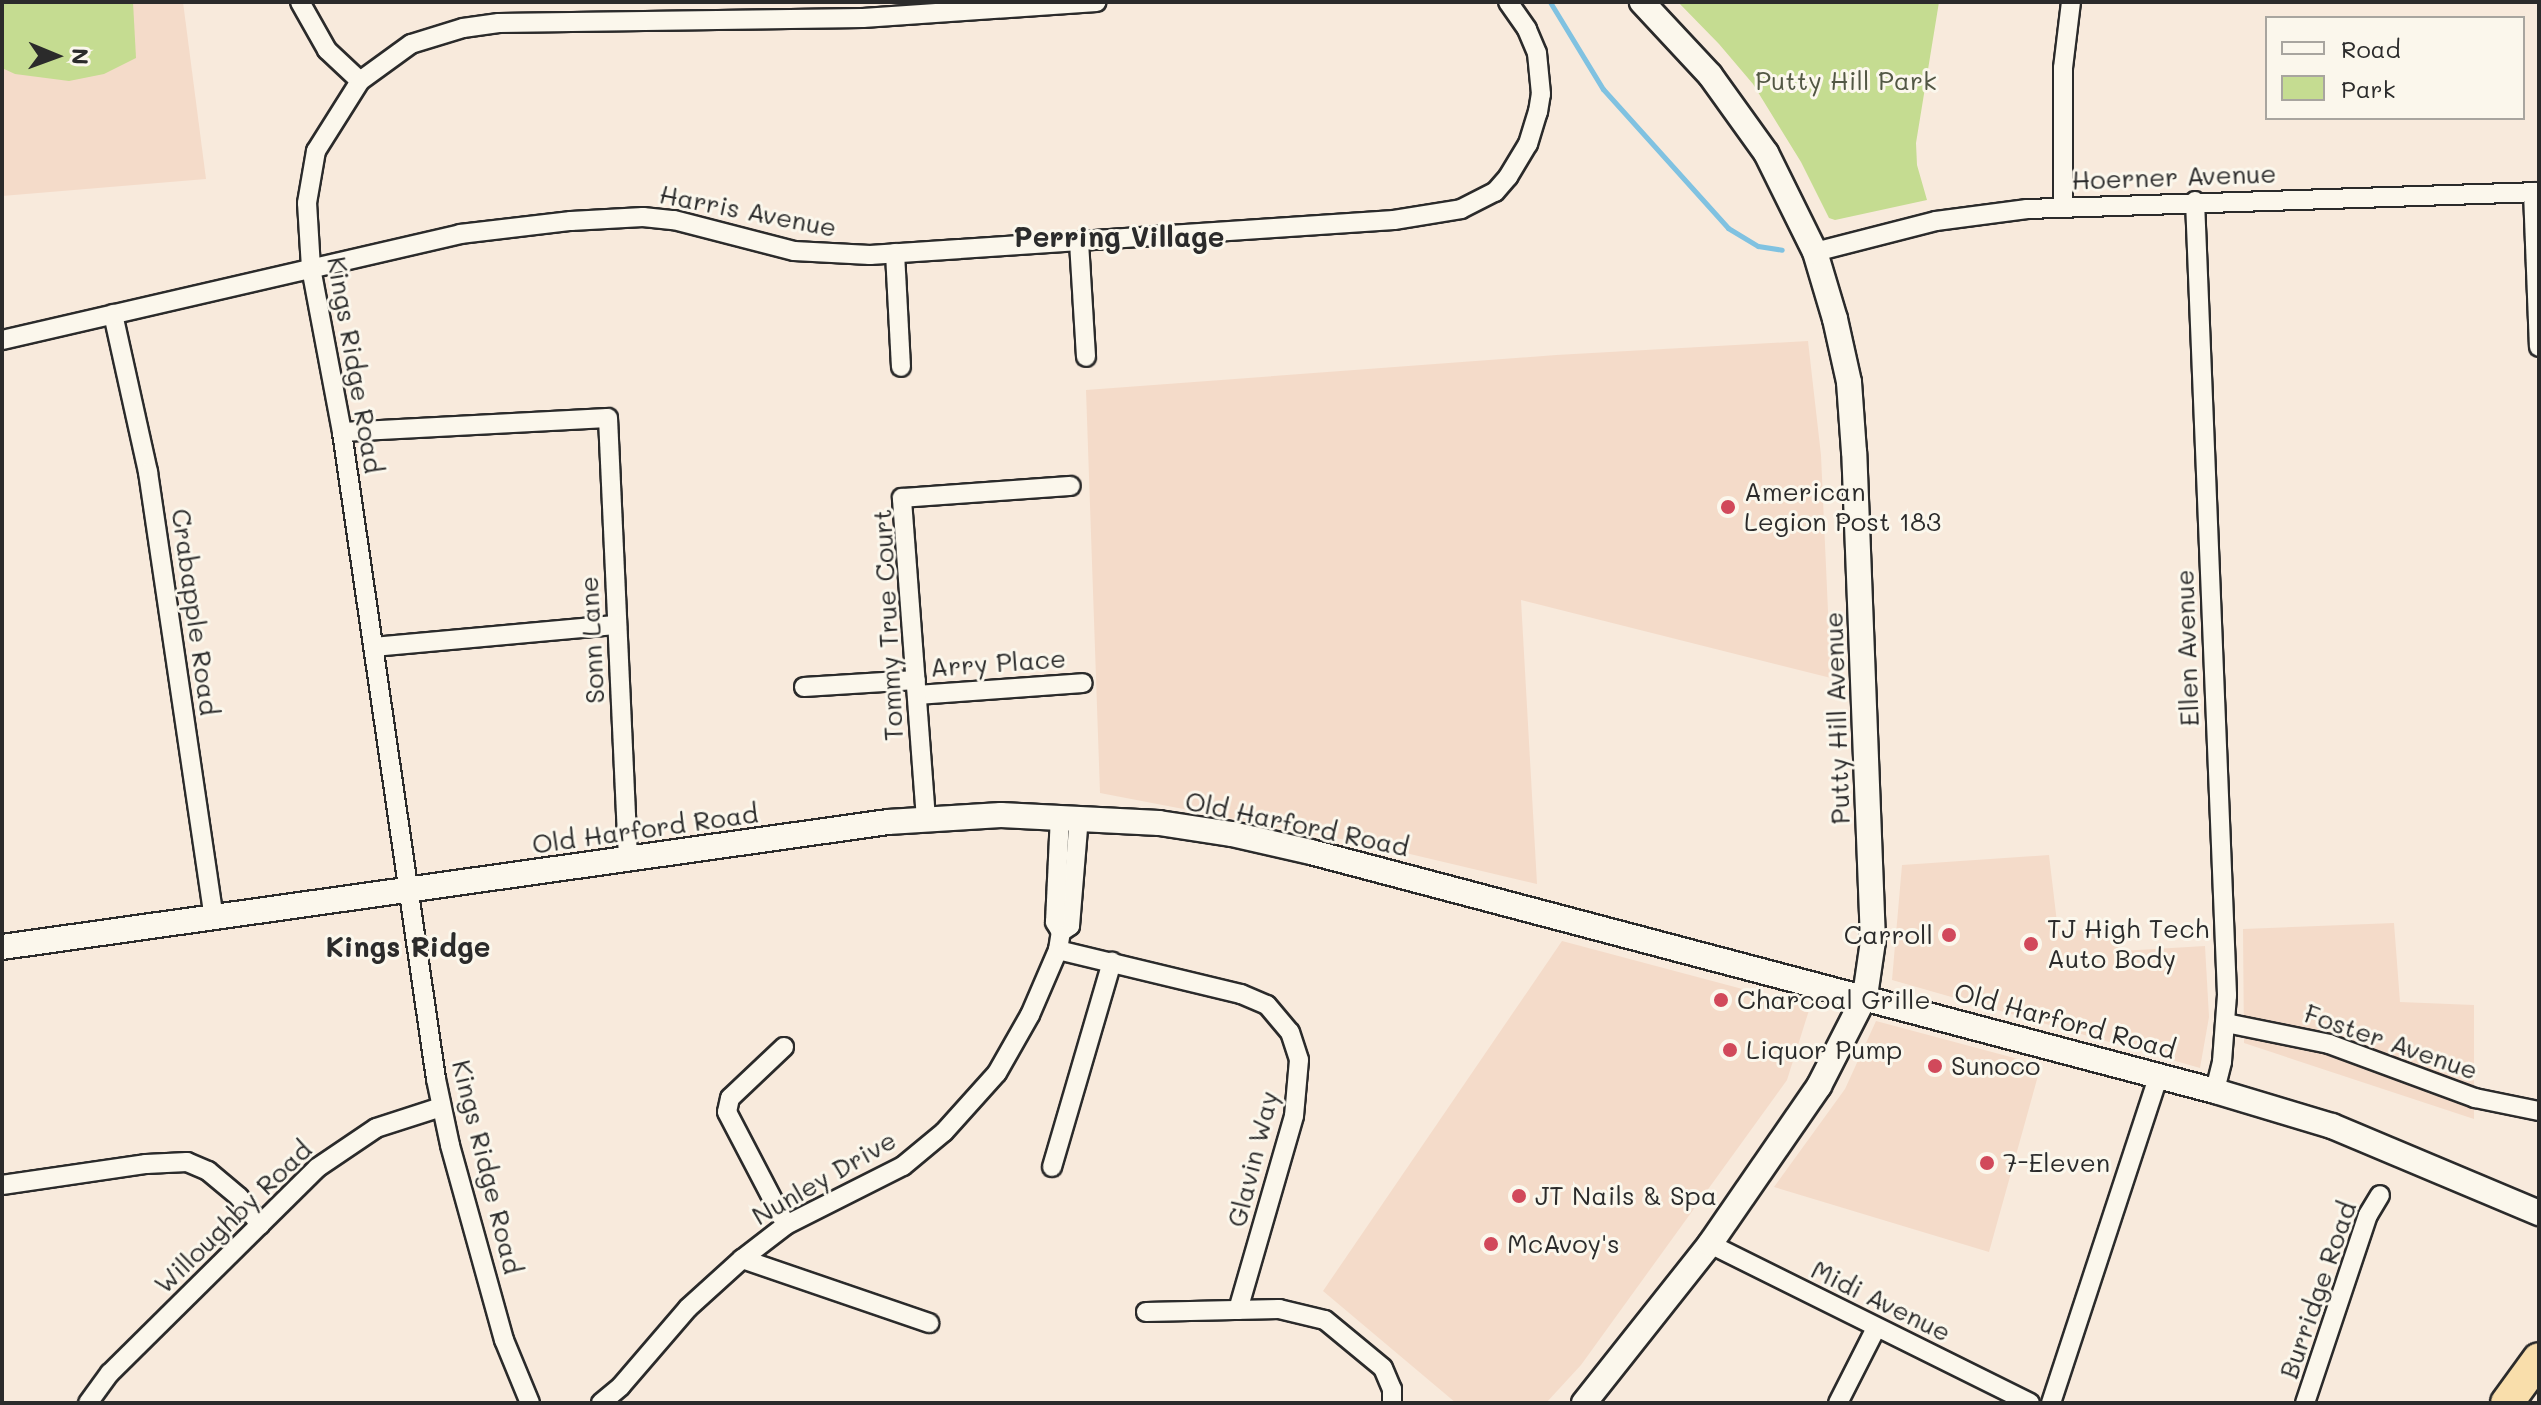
<!DOCTYPE html>
<html>
<head>
<meta charset="utf-8">
<style>
	body { margin:0 }
	#map { position:relative; width:2541px; height:1405px; overflow:hidden; background:#f8eadc; font-family:Mali,sans-serif }
	div>[style] { position:absolute }
	[style*='--x'] { left:calc(var(--x)*1px); top:calc(var(--y)*1px); width:calc(var(--w)*1px); rotate:calc(var(--a)*1deg) }
	.built>* { inset:0; background:#f4dbc9 }
	.green>* { inset:0; background:#c5dc91 }
	.stream>* { height:5px; margin:-2.5px; padding:0 2.5px; transform-origin:2.5px; border-radius:2.5px; background:#80c2e1 }
	.roads { filter:drop-shadow(2px 0 #2b2b2b) drop-shadow(-2px 0 #2b2b2b) drop-shadow(0 2px #2b2b2b) drop-shadow(0 -2px #2b2b2b) }
	.street>* { height:18px; margin:-9px; padding:0 9px; transform-origin:9px; border-radius:9px; background:#fbf7ec }
	.secondary>* { height:24px; margin:-12px; padding:0 12px; transform-origin:12px; border-radius:12px; background:#fbf7ec }
	.highway>* { height:32px; margin:-16px; padding:0 16px; transform-origin:16px; border-radius:16px; background:#f9deab }
	.dots>* { width:22px; height:22px; translate:-50% -50%; box-sizing:border-box; border:4px solid #fbf7ec; border-radius:50% }
	span { translate:-50% -50%; white-space:nowrap; text-align:center; line-height:1.15; -webkit-text-stroke:6px #fbf7ec; paint-order:stroke }
	.park-label { font-size:26px; color:#525744 }
	.street-label { font-size:26px; color:#2b2b2b }
	.poi-label { font-size:26px; color:#2b2b2b }
	.left { translate:0 -50%; text-align:left }
	.right { translate:-100% -50%; text-align:right }
	.neighbourhood-label { font-size:28px; color:#2b2b2b; font-weight:700 }
	.frame { position:absolute; inset:0; border:4px solid #2b2b2b; pointer-events:none }
	.legend { position:absolute; left:2265px; top:16px; width:260px; height:104px; box-sizing:border-box; background:#fbf7ec; border:2px solid #a8a59f; margin:0; padding:10px 14px; list-style:none; font-size:24px; color:#2b2b2b }
	.legend li { display:flex; align-items:center; gap:16px; height:40px }
	.legend b { width:40px; border:2px solid #a8a59f }
	.north { position:absolute; left:16px; top:16px; width:80px; height:80px; -webkit-text-stroke:6px #fbf7ec; paint-order:stroke; rotate:91deg; font-size:22px; font-weight:700; line-height:32px; text-align:center; color:#2b2b2b }
	.north::after { content:''; display:block; margin:auto; width:28px; height:36px; background:#2b2b2b; clip-path:polygon(50% 0,100% 100%,50% 72%,0 100%) }
</style>
</head>
<body>
<div id="map">
	<div class="built">
		<i style="clip-path:polygon(2px 2px,183px 2px,206px 179px,2px 196px)"></i>
		<i style="clip-path:polygon(1808px 341px,1821px 455px,1831px 678px,1521px 600px,1537px 884px,1372px 845px,1100px 793px,1086px 390px,1556px 355px)"></i>
		<i style="clip-path:polygon(2049px 855px,2058px 931px,2118px 929px,2121px 951px,2205px 946px,2209px 1017px,2200px 1068px,1892px 980px,1902px 865px)"></i>
		<i style="clip-path:polygon(2394px 923px,2400px 1002px,2474px 1005px,2474px 1119px,2244px 1043px,2243px 929px)"></i>
		<i style="clip-path:polygon(1562px 941px,1810px 1007px,1787px 1080px,1581px 1365px,1546px 1403px,1456px 1403px,1323px 1291px)"></i>
		<i style="clip-path:polygon(1876px 1021px,2041px 1065px,1989px 1252px,1774px 1187px,1845px 1089px)"></i>
	</div>
	<div class="green">
		<i style="clip-path:polygon(2px 2px,133px 2px,136px 58px,104px 74px,69px 81px,15px 74px,2px 68px)"></i>
		<i style="clip-path:polygon(1678px 2px,1939px 2px,1916px 143px,1917px 165px,1927px 200px,1835px 220px,1829px 218px,1801px 162px,1753px 84px,1719px 44px)"></i>
	</div>
	<div class="stream">
		<i style="--x:1550;--y:2;--w:102;--a:58.7"></i>
		<i style="--x:1603;--y:89;--w:187;--a:48"></i>
		<i style="--x:1728;--y:228;--w:35;--a:31"></i>
		<i style="--x:1758;--y:246;--w:24;--a:9"></i>
	</div>
	<div class="roads">
		<div class="street">
			<i style="--x:300;--y:2;--w:55;--a:60.6"></i>
			<i style="--x:327;--y:50;--w:45;--a:43.2"></i>
			<i style="--x:2533;--y:192;--w:155;--a:87.8"></i>
			<i style="--x:2195;--y:201;--w:795;--a:87.69"></i>
			<i style="--x:2227;--y:995;--w:67;--a:94.3"></i>
			<i style="--x:2222;--y:1062;--w:30;--a:104"></i>
			<i style="--x:2063;--y:207;--w:139;--a:-90"></i>
			<i style="--x:2063;--y:68;--w:66;--a:-83.1"></i>
			<i style="--x:1079;--y:242;--w:115;--a:86.5"></i>
			<i style="--x:1815;--y:252;--w:125;--a:-14.4"></i>
			<i style="--x:1936;--y:221;--w:92;--a:-7.5"></i>
			<i style="--x:2027;--y:209;--w:512;--a:-1.9"></i>
			<i style="--x:895;--y:253;--w:114;--a:87"></i>
			<i style="--x:113;--y:314;--w:162;--a:77.5"></i>
			<i style="--x:148;--y:472;--w:452;--a:81.6"></i>
			<i style="--x:2;--y:340;--w:470;--a:-13"></i>
			<i style="--x:460;--y:234;--w:112;--a:-6.7"></i>
			<i style="--x:571;--y:221;--w:72;--a:-3.2"></i>
			<i style="--x:643;--y:217;--w:31;--a:6"></i>
			<i style="--x:674;--y:220;--w:124;--a:14.5"></i>
			<i style="--x:794;--y:251;--w:76;--a:3"></i>
			<i style="--x:870;--y:255;--w:525;--a:-3.82"></i>
			<i style="--x:1394;--y:220;--w:68;--a:-9.3"></i>
			<i style="--x:1461;--y:209;--w:38;--a:-27"></i>
			<i style="--x:1495;--y:192;--w:20;--a:-49"></i>
			<i style="--x:1508;--y:177;--w:39;--a:-59"></i>
			<i style="--x:1528;--y:144;--w:34;--a:-73"></i>
			<i style="--x:1538;--y:112;--w:18;--a:-81"></i>
			<i style="--x:1541;--y:94;--w:41;--a:-95.6"></i>
			<i style="--x:1537;--y:53;--w:26;--a:-113"></i>
			<i style="--x:1527;--y:29;--w:33;--a:-125"></i>
			<i style="--x:342;--y:432;--w:266;--a:-3"></i>
			<i style="--x:608;--y:418;--w:442;--a:87.4"></i>
			<i style="--x:374;--y:647;--w:244;--a:-5.2"></i>
			<i style="--x:804;--y:687;--w:112;--a:-3.6"></i>
			<i style="--x:917;--y:695;--w:166;--a:-4.1"></i>
			<i style="--x:926;--y:819;--w:322;--a:-94.3"></i>
			<i style="--x:902;--y:498;--w:169;--a:-4.1"></i>
			<i style="--x:1061;--y:932;--w:11;--a:-34"></i>
			<i style="--x:1070;--y:926;--w:109;--a:-85.3"></i>
			<i style="--x:1058;--y:950;--w:188;--a:13.5"></i>
			<i style="--x:1241;--y:994;--w:28;--a:23"></i>
			<i style="--x:1267;--y:1005;--w:35;--a:50"></i>
			<i style="--x:1290;--y:1032;--w:29;--a:72"></i>
			<i style="--x:1299;--y:1060;--w:56;--a:95.1"></i>
			<i style="--x:1294;--y:1116;--w:202;--a:106.1"></i>
			<i style="--x:2226;--y:1023;--w:105;--a:11.5"></i>
			<i style="--x:2329;--y:1044;--w:156;--a:20.3"></i>
			<i style="--x:2475;--y:1098;--w:65;--a:11.5"></i>
			<i style="--x:784;--y:1047;--w:74;--a:136.6"></i>
			<i style="--x:730;--y:1098;--w:14;--a:102"></i>
			<i style="--x:727;--y:1112;--w:127;--a:62.4"></i>
			<i style="--x:1052;--y:1167;--w:214;--a:-73.7"></i>
			<i style="--x:2;--y:1185;--w:146;--a:-8.3"></i>
			<i style="--x:146;--y:1164;--w:41;--a:-2.8"></i>
			<i style="--x:187;--y:1162;--w:23;--a:23"></i>
			<i style="--x:208;--y:1171;--w:40;--a:40"></i>
			<i style="--x:239;--y:1197;--w:35;--a:53"></i>
			<i style="--x:1710;--y:1244;--w:357;--a:26.4"></i>
			<i style="--x:742;--y:1259;--w:198;--a:18.9"></i>
			<i style="--x:1146;--y:1312;--w:133;--a:-1.3"></i>
			<i style="--x:1279;--y:1309;--w:47;--a:13.4"></i>
			<i style="--x:1325;--y:1320;--w:75;--a:39.6"></i>
			<i style="--x:1383;--y:1368;--w:23;--a:67"></i>
			<i style="--x:1392;--y:1389;--w:14;--a:90"></i>
			<i style="--x:88;--y:1403;--w:37;--a:-54"></i>
			<i style="--x:110;--y:1373;--w:291;--a:-44.7"></i>
			<i style="--x:317;--y:1168;--w:71;--a:-34.1"></i>
			<i style="--x:376;--y:1128;--w:68;--a:-17.9"></i>
			<i style="--x:530;--y:1403;--w:68;--a:-112.4"></i>
			<i style="--x:504;--y:1340;--w:202;--a:-105.5"></i>
			<i style="--x:450;--y:1145;--w:67;--a:-102"></i>
			<i style="--x:436;--y:1079;--w:654;--a:-98.27"></i>
			<i style="--x:342;--y:432;--w:167;--a:-100.7"></i>
			<i style="--x:311;--y:268;--w:65;--a:-93.5"></i>
			<i style="--x:307;--y:203;--w:53;--a:-80.2"></i>
			<i style="--x:316;--y:151;--w:83;--a:-57.8"></i>
			<i style="--x:360;--y:81;--w:63;--a:-36"></i>
			<i style="--x:411;--y:44;--w:54;--a:-17.1"></i>
			<i style="--x:463;--y:28;--w:36;--a:-8"></i>
			<i style="--x:499;--y:23;--w:364;--a:-0.8"></i>
			<i style="--x:863;--y:18;--w:234;--a:-3.9"></i>
			<i style="--x:601;--y:1403;--w:26;--a:-40"></i>
			<i style="--x:621;--y:1386;--w:103;--a:-49.3"></i>
			<i style="--x:688;--y:1308;--w:73;--a:-42.2"></i>
			<i style="--x:742;--y:1259;--w:56;--a:-37.7"></i>
			<i style="--x:786;--y:1225;--w:131;--a:-26.8"></i>
			<i style="--x:903;--y:1166;--w:53;--a:-39.7"></i>
			<i style="--x:944;--y:1132;--w:79;--a:-48.1"></i>
			<i style="--x:997;--y:1073;--w:67;--a:-60.4"></i>
			<i style="--x:1030;--y:1015;--w:71;--a:-66.7"></i>
			<i style="--x:1058;--y:950;--w:18;--a:-81"></i>
			<i style="--x:1061;--y:932;--w:12;--a:-121"></i>
			<i style="--x:1055;--y:922;--w:106;--a:-87.3"></i>
			<i style="--x:1838;--y:1403;--w:84;--a:-63.1"></i>
			<i style="--x:2051;--y:1403;--w:345;--a:-71.8"></i>
			<i style="--x:2305;--y:1403;--w:198;--a:-71.5"></i>
			<i style="--x:2368;--y:1215;--w:23;--a:-59"></i>
		</div>
		<div class="secondary">
			<i style="--x:2;--y:947;--w:895;--a:-8.03"></i>
			<i style="--x:888;--y:822;--w:113;--a:-3.5"></i>
			<i style="--x:1001;--y:815;--w:158;--a:2.9"></i>
			<i style="--x:1159;--y:823;--w:74;--a:8.6"></i>
			<i style="--x:1232;--y:834;--w:81;--a:12.8"></i>
			<i style="--x:1311;--y:852;--w:935;--a:14.81"></i>
			<i style="--x:2215;--y:1091;--w:122;--a:16.7"></i>
			<i style="--x:2332;--y:1126;--w:225;--a:22.8"></i>
			<i style="--x:1584;--y:1403;--w:203;--a:-51.6"></i>
			<i style="--x:1710;--y:1244;--w:192;--a:-55.4"></i>
			<i style="--x:1819;--y:1086;--w:101;--a:-62.9"></i>
			<i style="--x:1865;--y:996;--w:56;--a:-81.7"></i>
			<i style="--x:1873;--y:941;--w:489;--a:-92.2"></i>
			<i style="--x:1854;--y:452;--w:70;--a:-94.1"></i>
			<i style="--x:1849;--y:382;--w:65;--a:-102.5"></i>
			<i style="--x:1835;--y:319;--w:70;--a:-106.6"></i>
			<i style="--x:1815;--y:252;--w:110;--a:-116.3"></i>
			<i style="--x:1766;--y:153;--w:96;--a:-125.7"></i>
			<i style="--x:1710;--y:75;--w:100;--a:-133"></i>
		</div>
		<div class="highway">
			<i style="--x:2507;--y:1403;--w:54;--a:-54"></i>
		</div>
	</div>
	<div class="dots">
		<i style="left:1728px;top:507px;background:#d1495b"></i>
		<i style="left:1949px;top:935px;background:#d1495b"></i>
		<i style="left:2031px;top:944px;background:#d1495b"></i>
		<i style="left:1721px;top:1000px;background:#d1495b"></i>
		<i style="left:1730px;top:1050px;background:#d1495b"></i>
		<i style="left:1935px;top:1066px;background:#d1495b"></i>
		<i style="left:1987px;top:1163px;background:#d1495b"></i>
		<i style="left:1519px;top:1196px;background:#d1495b"></i>
		<i style="left:1491px;top:1244px;background:#d1495b"></i>
	</div>
	<div class="park-label">
		<span style="left:1846px;top:81px">Putty Hill Park</span>
	</div>
	<div class="street-label">
		<span style="left:2174px;top:177px;rotate:-2deg">Hoerner Avenue</span>
		<span style="left:748px;top:211px;rotate:11deg">Harris Avenue</span>
		<span style="left:355px;top:365px;rotate:80deg">Kings Ridge Road</span>
		<span style="left:195px;top:612px;rotate:82deg">Crabapple Road</span>
		<span style="left:888px;top:625px;rotate:-93deg">Tommy True Court</span>
		<span style="left:592px;top:640px;rotate:-93deg">Sonn Lane</span>
		<span style="left:2187px;top:648px;rotate:-92deg">Ellen Avenue</span>
		<span style="left:998px;top:663px;rotate:-4deg">Arry Place</span>
		<span style="left:1837px;top:718px;rotate:-92deg">Putty Hill Avenue</span>
		<span style="left:1297px;top:824px;rotate:12deg">Old Harford Road</span>
		<span style="left:645px;top:829px;rotate:-8deg">Old Harford Road</span>
		<span style="left:2065px;top:1021px;rotate:15deg">Old Harford Road</span>
		<span style="left:2391px;top:1042px;rotate:19deg">Foster Avenue</span>
		<span style="left:1253px;top:1159px;rotate:-76deg">Glavin Way</span>
		<span style="left:487px;top:1167px;rotate:76deg">Kings Ridge Road</span>
		<span style="left:824px;top:1178px;rotate:-30deg">Nunley Drive</span>
		<span style="left:233px;top:1217px;rotate:-44deg">Willoughby Road</span>
		<span style="left:2318px;top:1290px;rotate:-71deg">Burridge Road</span>
		<span style="left:1881px;top:1301px;rotate:26deg">Midi Avenue</span>
	</div>
	<div class="poi-label">
		<span class="left" style="left:1744px;top:507px">American<br>Legion Post 183</span>
		<span class="left" style="left:2047px;top:944px">TJ High Tech<br>Auto Body</span>
		<span class="right" style="left:1933px;top:935px">Carroll</span>
		<span class="left" style="left:1737px;top:1000px">Charcoal Grille</span>
		<span class="left" style="left:1746px;top:1050px">Liquor Pump</span>
		<span class="left" style="left:1951px;top:1066px">Sunoco</span>
		<span class="left" style="left:2003px;top:1163px">7-Eleven</span>
		<span class="left" style="left:1535px;top:1196px">JT Nails &amp; Spa</span>
		<span class="left" style="left:1507px;top:1244px">McAvoy's</span>
	</div>
	<div class="neighbourhood-label">
		<span style="left:1119px;top:236px">Perring Village</span>
		<span style="left:408px;top:946px">Kings Ridge</span>
	</div>
	<div class="frame"></div>
	<ul class="legend">
	<li><b style="height:10px;background:#fbf7ec"></b>Road</li>
	<li><b style="height:22px;background:#c5dc91"></b>Park</li>
	</ul>
	<div class="north">N</div>
</div>
</body>
</html>
